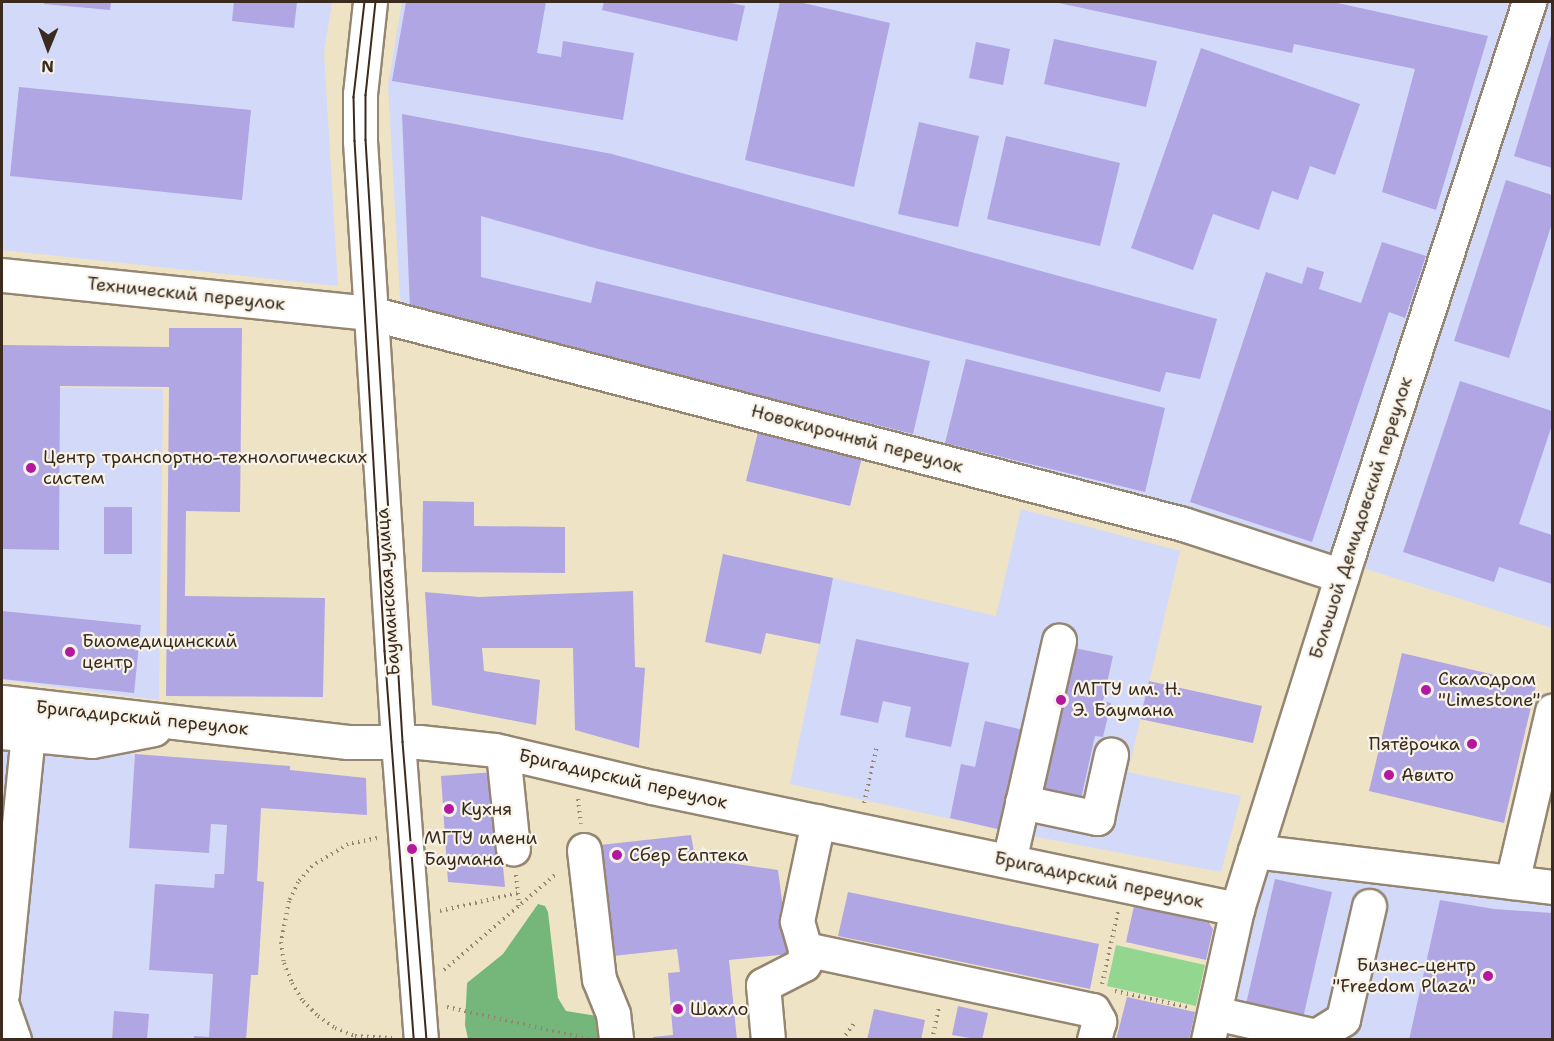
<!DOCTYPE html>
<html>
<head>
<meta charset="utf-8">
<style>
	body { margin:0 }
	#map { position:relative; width:1554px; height:1041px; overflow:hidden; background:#efe3c5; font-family:"Shantell Sans",sans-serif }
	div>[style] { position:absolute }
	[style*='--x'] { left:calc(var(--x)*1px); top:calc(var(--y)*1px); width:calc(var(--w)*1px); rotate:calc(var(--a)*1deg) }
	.built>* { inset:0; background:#d3d9f9 }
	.green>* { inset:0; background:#92d68f }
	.forest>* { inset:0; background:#75b77a }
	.building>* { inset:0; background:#afa6e3 }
	.path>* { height:4px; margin-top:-2px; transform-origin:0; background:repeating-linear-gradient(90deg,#958672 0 1.5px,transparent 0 6px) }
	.roads { filter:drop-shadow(2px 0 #958672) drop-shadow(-2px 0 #958672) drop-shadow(0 2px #958672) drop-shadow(0 -2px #958672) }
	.minor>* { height:33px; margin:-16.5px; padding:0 16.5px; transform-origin:16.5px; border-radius:16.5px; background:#fff }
	.tram>* { height:1.5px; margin:-0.75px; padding:0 0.75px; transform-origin:0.75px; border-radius:0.75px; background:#3b2a1e }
	.dots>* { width:16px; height:16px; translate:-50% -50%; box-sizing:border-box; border:3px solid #f7f3e8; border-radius:50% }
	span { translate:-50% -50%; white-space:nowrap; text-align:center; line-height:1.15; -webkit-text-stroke:4.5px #f7f3e8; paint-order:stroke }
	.street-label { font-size:18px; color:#3b2a1e }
	.poi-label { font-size:18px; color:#3b2a1e }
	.left { translate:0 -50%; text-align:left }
	.right { translate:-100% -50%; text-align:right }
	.frame { position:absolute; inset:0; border:3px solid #3b2a1e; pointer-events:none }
	.north { position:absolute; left:18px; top:18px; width:60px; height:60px; -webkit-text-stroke:4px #f7f3e8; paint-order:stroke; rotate:181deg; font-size:16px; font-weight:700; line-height:24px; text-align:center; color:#3b2a1e }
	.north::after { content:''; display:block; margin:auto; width:21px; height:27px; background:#3b2a1e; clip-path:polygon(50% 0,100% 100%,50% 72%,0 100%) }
</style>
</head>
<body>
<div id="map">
	<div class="built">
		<i style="clip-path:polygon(2px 2px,332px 2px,324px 53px,338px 286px,2px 250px)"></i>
		<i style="clip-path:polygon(402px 2px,1552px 2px,1552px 628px,1183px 511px,401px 315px,388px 85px)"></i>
		<i style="clip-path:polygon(2px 387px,163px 389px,159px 700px,2px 680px)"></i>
		<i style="clip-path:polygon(1021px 509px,1180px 551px,1128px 772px,1241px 796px,1221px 872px,1006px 831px,790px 784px,833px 578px,996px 616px)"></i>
		<i style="clip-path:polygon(2px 741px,135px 754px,129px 848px,209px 853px,211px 824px,227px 825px,224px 874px,215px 874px,214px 888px,155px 885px,149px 970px,213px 974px,209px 1037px,147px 1039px,149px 1014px,114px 1011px,112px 1039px,2px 1039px)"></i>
		<i style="clip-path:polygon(1274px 869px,1552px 902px,1552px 1039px,1225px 1040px,1261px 883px,1268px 871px)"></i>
	</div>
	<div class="green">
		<i style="clip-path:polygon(1116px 945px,1205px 965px,1196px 1006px,1107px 986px)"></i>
	</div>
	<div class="forest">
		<i style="clip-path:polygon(538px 904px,545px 906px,548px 912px,558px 998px,566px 1011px,597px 1016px,605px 1039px,468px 1039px,465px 1025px,467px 983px,503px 954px)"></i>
	</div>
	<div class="building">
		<i style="clip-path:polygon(44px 2px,111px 2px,110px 10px,44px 4px)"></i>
		<i style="clip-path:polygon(234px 2px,297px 2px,294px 28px,232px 21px)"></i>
		<i style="clip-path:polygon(406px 2px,546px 2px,537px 53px,561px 57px,563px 41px,634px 53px,623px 120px,392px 81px)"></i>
		<i style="clip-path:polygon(604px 2px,727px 2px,745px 6px,737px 41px,602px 10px)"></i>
		<i style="clip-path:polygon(780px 2px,799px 2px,890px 23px,854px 187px,745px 160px)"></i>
		<i style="clip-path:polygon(1054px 2px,1333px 2px,1488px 36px,1436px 210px,1382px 192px,1415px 69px,1294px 44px,1292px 53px)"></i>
		<i style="clip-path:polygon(1552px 32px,1552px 168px,1514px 156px)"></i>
		<i style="clip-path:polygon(1054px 39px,1157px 61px,1146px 107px,1044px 84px)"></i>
		<i style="clip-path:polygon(976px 42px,1010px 49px,1003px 85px,969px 78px)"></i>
		<i style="clip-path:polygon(1201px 48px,1360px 104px,1335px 175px,1310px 166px,1298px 200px,1272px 191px,1259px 230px,1213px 214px,1193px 270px,1131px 248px)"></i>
		<i style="clip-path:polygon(19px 87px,251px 110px,242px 200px,10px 176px)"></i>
		<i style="clip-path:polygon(402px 114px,612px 154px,1217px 319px,1200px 379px,1166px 372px,1160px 392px,591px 247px,481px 216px,481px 277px,591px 303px,596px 281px,930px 361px,913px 434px,410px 308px)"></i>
		<i style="clip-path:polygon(919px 122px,979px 136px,958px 227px,898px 214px)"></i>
		<i style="clip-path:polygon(1006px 136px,1120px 163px,1100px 246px,987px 219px)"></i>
		<i style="clip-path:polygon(1506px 180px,1552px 195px,1552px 223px,1509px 358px,1454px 341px)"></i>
		<i style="clip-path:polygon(1382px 242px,1426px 256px,1405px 318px,1389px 312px,1312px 542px,1190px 502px,1266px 272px,1302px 284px,1307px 267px,1324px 272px,1319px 289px,1361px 303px)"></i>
		<i style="clip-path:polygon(169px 328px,242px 328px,240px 512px,186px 511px,185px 596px,325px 598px,323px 697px,166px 696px,169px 387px,60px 386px,59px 550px,2px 549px,2px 345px,169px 347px)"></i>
		<i style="clip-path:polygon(966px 359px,1165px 408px,1145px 492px,945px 443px)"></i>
		<i style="clip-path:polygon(1460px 381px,1552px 411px,1552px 425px,1519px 524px,1552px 535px,1552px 584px,1499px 567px,1494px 582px,1403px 552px)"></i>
		<i style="clip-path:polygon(759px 428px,863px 453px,850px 506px,746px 481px)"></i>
		<i style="clip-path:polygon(423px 501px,474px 502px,474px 526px,565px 527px,565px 573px,422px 572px)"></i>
		<i style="clip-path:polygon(104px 507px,132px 507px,132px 554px,104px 554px)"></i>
		<i style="clip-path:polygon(723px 554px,833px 578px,820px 644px,766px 633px,761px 654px,705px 642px)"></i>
		<i style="clip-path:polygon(633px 591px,635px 667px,645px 668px,639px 748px,575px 730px,573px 648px,482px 648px,484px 671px,540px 680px,536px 725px,432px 705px,425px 592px,479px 597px)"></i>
		<i style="clip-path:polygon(2px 611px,141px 625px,134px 693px,2px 679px)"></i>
		<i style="clip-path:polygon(856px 639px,969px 663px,951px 747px,905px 737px,911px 707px,883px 701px,878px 723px,840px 715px)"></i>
		<i style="clip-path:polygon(1070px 647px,1113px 656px,1103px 701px,1111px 703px,1103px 737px,1095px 736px,1080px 803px,1029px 792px)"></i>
		<i style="clip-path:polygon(1402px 653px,1536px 685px,1504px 823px,1369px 791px)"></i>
		<i style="clip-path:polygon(1149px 681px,1262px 706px,1253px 743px,1140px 719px)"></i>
		<i style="clip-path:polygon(985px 721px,1028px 731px,1006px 831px,950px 818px,961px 764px,975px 767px)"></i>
		<i style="clip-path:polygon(135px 754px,290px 766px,290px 770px,366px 778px,367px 815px,261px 808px,257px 881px,264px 882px,258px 975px,251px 975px,246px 1040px,194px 1040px,194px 1036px,209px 1037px,213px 974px,149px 970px,155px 884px,214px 888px,215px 874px,224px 874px,227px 825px,211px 824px,209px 853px,129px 848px)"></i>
		<i style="clip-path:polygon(494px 772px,505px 887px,448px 882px,441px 776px)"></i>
		<i style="clip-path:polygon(691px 835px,695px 858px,778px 870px,789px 954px,729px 960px,737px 1040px,653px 1040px,653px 1037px,673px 1035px,668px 973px,680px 972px,677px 949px,613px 956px,600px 845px)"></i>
		<i style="clip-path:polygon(1275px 879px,1332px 892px,1303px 1018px,1246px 1004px)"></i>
		<i style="clip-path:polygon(848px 892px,1099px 944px,1090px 989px,838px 936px)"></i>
		<i style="clip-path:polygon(1440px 900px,1494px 909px,1552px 913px,1552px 1040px,1409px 1040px)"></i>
		<i style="clip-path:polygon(1134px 906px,1209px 923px,1213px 929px,1206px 960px,1126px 942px)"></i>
		<i style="clip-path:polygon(1127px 997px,1195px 1012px,1189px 1040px,1116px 1040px)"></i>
		<i style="clip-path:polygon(958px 1006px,988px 1013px,982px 1040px,952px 1035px)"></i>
		<i style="clip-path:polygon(874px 1009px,925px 1020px,921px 1040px,867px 1040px)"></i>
		<i style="clip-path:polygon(114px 1011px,149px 1014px,147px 1040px,112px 1040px)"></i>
	</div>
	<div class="path">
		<i style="--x:578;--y:799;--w:25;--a:83"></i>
		<i style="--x:864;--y:803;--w:58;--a:-77.2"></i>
		<i style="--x:377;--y:838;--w:30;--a:168"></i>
		<i style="--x:348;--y:844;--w:42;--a:148.6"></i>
		<i style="--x:312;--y:866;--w:21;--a:131"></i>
		<i style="--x:298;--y:882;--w:21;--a:115"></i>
		<i style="--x:289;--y:901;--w:42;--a:101"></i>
		<i style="--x:281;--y:942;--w:21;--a:82"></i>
		<i style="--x:284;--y:963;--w:22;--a:68"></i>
		<i style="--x:292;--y:983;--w:21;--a:59"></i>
		<i style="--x:303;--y:1001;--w:21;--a:45"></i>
		<i style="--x:318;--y:1016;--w:21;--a:35"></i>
		<i style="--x:335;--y:1028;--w:22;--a:22"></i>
		<i style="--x:355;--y:1036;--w:37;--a:3"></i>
		<i style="--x:516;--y:875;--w:31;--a:84"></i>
		<i style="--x:440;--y:911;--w:80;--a:-13"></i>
		<i style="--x:444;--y:970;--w:149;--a:-40.6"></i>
		<i style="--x:1102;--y:984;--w:74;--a:-77.5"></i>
		<i style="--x:1115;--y:991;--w:74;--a:12.5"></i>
		<i style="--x:447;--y:1007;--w:146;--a:12.7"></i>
		<i style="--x:842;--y:1040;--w:22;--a:-54"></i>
		<i style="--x:932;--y:1040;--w:35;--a:-78"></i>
	</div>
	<div class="roads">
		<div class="minor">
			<i style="--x:370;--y:2;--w:93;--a:96.2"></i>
			<i style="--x:360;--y:94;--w:47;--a:90"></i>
			<i style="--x:360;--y:141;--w:602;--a:86.38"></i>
			<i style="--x:398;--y:742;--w:299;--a:85.6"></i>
			<i style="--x:2;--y:275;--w:370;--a:5.9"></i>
			<i style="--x:370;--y:313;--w:840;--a:14.55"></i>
			<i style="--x:1183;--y:524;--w:167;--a:18.1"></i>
			<i style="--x:2;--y:702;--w:348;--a:6.6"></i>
			<i style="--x:348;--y:742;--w:71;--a:0"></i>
			<i style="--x:419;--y:742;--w:76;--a:6"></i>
			<i style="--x:495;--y:750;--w:161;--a:13.3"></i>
			<i style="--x:652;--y:787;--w:598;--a:11.78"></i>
			<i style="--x:2;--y:732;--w:90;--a:5.7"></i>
			<i style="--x:92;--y:741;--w:63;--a:-11"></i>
			<i style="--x:503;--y:752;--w:97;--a:84.1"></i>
			<i style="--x:1022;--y:802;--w:77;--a:12"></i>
			<i style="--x:1097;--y:818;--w:65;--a:-77.5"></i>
			<i style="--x:584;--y:850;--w:130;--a:83.4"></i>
			<i style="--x:599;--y:979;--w:38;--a:68"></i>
			<i style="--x:613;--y:1014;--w:26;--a:83"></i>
			<i style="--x:1255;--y:851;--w:299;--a:6.9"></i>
			<i style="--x:1009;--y:861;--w:226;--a:-77.2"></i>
			<i style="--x:1512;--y:882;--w:176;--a:-76.8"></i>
			<i style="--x:805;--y:949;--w:294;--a:12"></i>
			<i style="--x:1093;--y:1010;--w:13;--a:61"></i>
			<i style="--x:1099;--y:1021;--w:20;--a:105"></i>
			<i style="--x:2;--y:994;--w:261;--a:-84.3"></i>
			<i style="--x:2;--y:1005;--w:37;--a:71"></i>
			<i style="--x:1215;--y:1013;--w:104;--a:12.8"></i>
			<i style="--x:1316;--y:1036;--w:32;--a:-32"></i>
			<i style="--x:1343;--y:1019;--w:116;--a:-77"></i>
			<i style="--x:768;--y:1040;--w:55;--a:-95.2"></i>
			<i style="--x:763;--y:985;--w:46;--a:-27.1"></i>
			<i style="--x:804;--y:964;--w:15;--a:-86"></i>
			<i style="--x:805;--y:949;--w:29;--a:-106"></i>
			<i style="--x:797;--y:921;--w:102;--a:-78.1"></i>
			<i style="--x:1208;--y:1040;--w:134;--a:-77.5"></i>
			<i style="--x:1237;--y:909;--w:61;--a:-72.8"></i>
			<i style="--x:1255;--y:851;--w:312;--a:-72.5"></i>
			<i style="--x:1349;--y:553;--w:580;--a:-71.91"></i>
		</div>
	</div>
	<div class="tram">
		<i style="--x:365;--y:2;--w:96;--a:96.6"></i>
		<i style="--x:354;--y:97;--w:44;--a:88.7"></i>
		<i style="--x:355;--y:141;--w:511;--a:86.63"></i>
		<i style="--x:385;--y:651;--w:390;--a:85.7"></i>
		<i style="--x:376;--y:2;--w:94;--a:96.1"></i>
		<i style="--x:366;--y:95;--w:45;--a:90"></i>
		<i style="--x:366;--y:140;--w:603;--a:86.48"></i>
		<i style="--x:403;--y:742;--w:299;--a:85.4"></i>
	</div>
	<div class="dots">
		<i style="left:31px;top:468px;background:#b5179e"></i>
		<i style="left:70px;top:652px;background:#b5179e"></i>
		<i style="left:1426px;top:690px;background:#b5179e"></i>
		<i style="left:1061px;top:700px;background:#b5179e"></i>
		<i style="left:1472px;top:744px;background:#b5179e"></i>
		<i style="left:1389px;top:775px;background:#b5179e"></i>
		<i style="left:449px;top:809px;background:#b5179e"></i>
		<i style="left:412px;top:849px;background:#b5179e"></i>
		<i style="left:617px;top:855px;background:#b5179e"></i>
		<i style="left:1488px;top:976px;background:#b5179e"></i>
		<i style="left:678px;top:1009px;background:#b5179e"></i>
	</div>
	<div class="street-label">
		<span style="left:186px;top:294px;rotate:6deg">Технический переулок</span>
		<span style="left:857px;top:439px;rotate:15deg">Новокирочный переулок</span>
		<span style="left:1361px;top:518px;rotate:-72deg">Большой Демидовский переулок</span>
		<span style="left:388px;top:592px;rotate:-94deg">Бауманская улица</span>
		<span style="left:142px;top:718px;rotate:6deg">Бригадирский переулок</span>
		<span style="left:623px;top:779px;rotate:13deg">Бригадирский переулок</span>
		<span style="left:1099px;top:880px;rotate:12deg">Бригадирский переулок</span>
	</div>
	<div class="poi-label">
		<span class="left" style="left:43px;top:468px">Центр транспортно-технологических<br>систем</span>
		<span class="left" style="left:82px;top:652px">Биомедицинский<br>центр</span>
		<span class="left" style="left:1438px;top:690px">Скалодром<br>"Limestone"</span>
		<span class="left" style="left:1073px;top:700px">МГТУ им. Н.<br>Э. Баумана</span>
		<span class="right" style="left:1460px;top:744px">Пятёрочка</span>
		<span class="left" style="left:1401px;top:775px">Авито</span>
		<span class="left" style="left:461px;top:809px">Кухня</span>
		<span class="left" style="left:424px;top:849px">МГТУ имени<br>Баумана</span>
		<span class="left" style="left:629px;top:855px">Сбер Еаптека</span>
		<span class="right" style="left:1476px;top:976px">Бизнес-центр<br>"Freedom Plaza"</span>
		<span class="left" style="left:690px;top:1009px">Шахло</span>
	</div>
	<div class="frame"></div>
	<div class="north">N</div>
</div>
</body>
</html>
